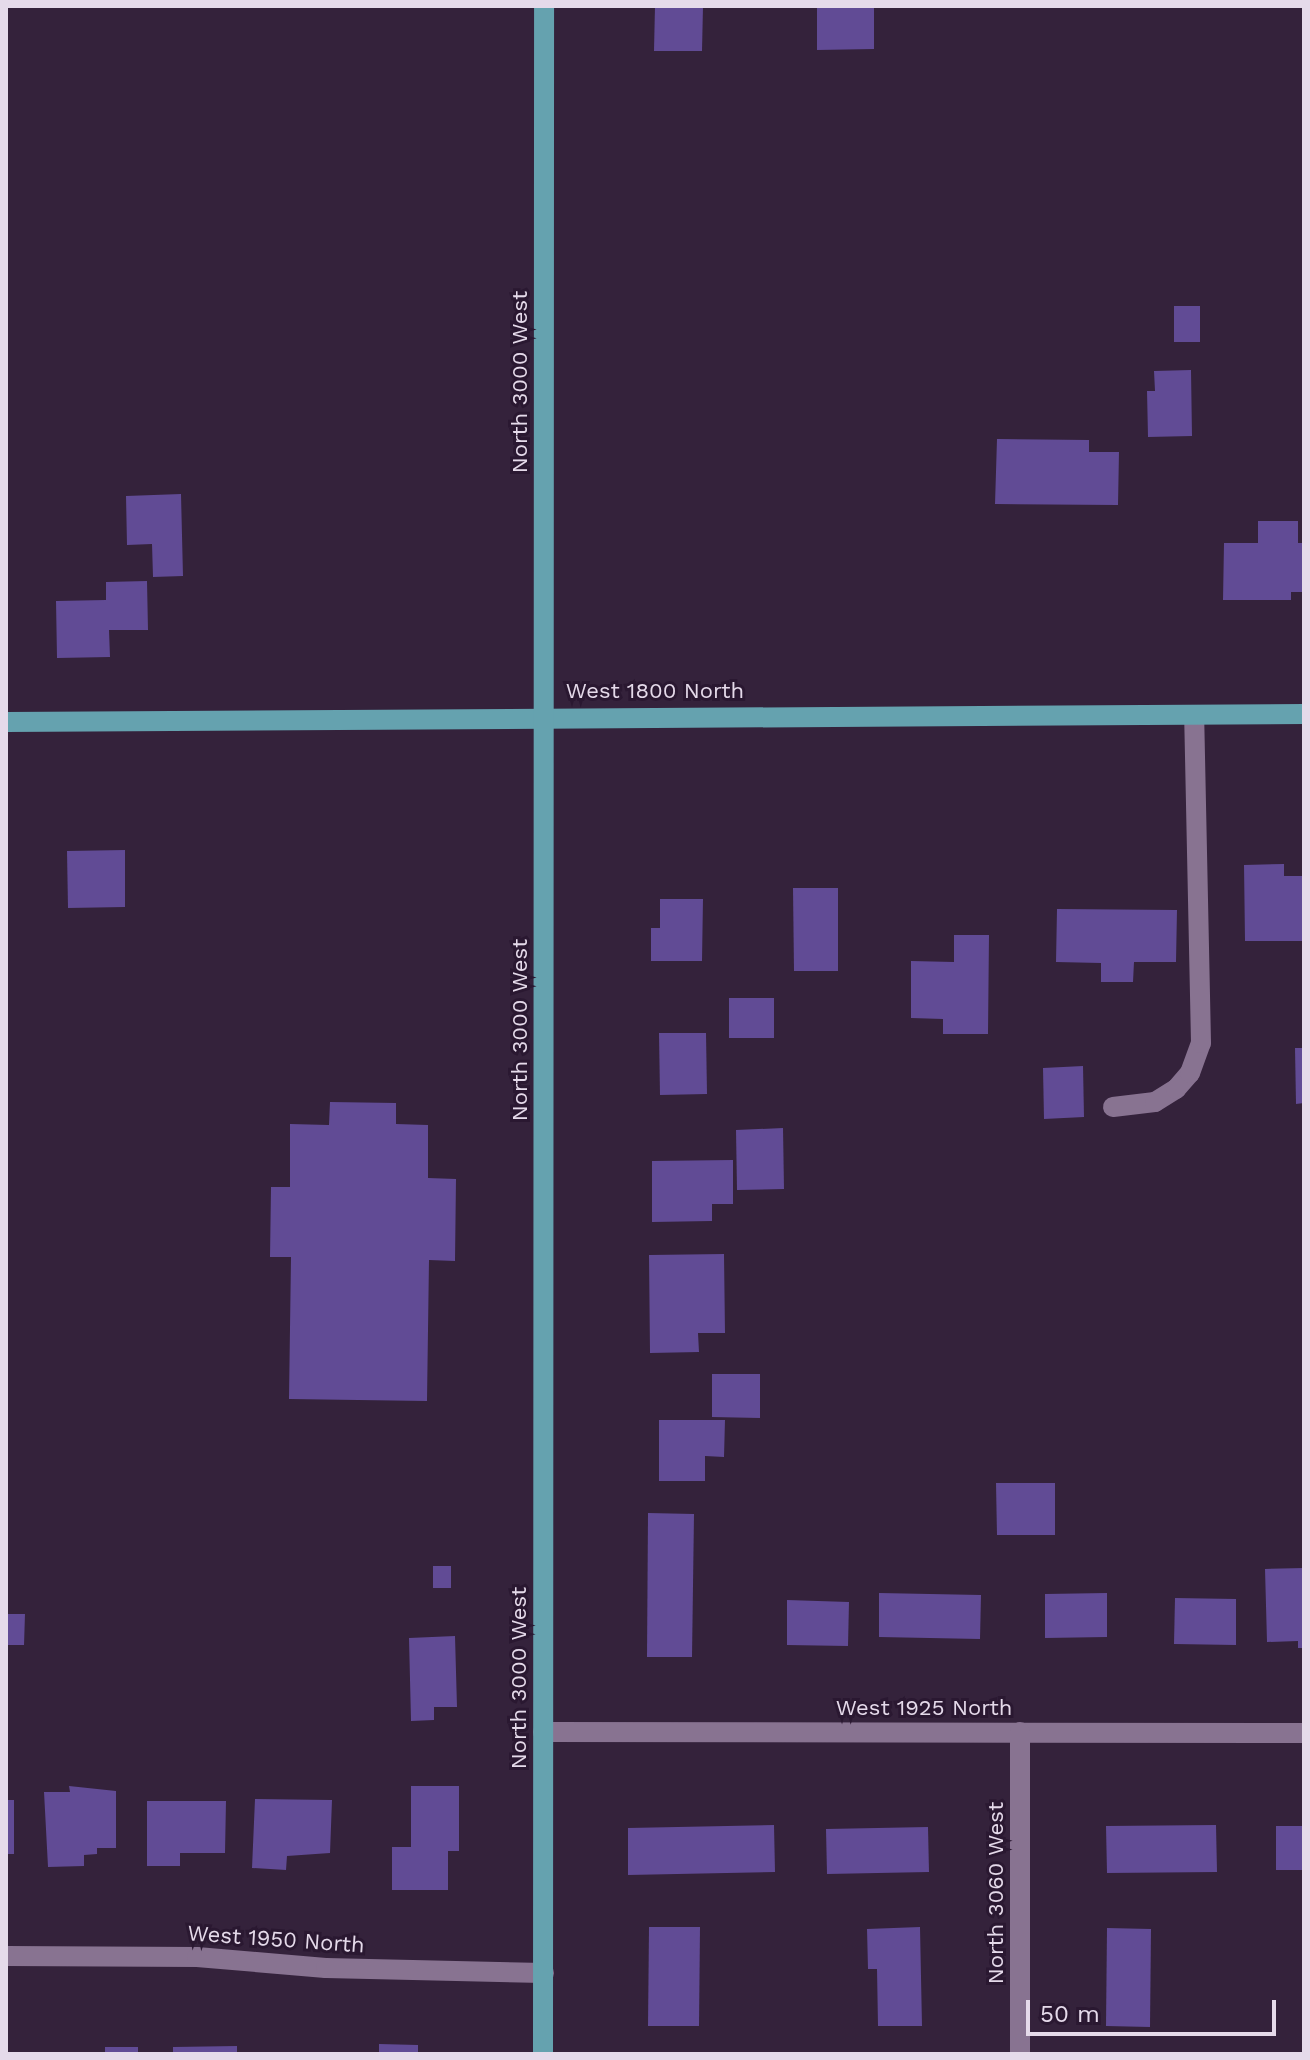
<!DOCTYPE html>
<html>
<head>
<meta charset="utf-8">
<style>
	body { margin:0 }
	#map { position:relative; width:1310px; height:2060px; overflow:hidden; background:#34223b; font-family:"Work Sans",sans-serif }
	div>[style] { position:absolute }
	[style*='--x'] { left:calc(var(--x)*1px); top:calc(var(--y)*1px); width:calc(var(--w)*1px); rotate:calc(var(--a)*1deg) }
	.building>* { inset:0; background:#614b95 }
	.minor>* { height:20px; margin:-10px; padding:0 10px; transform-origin:10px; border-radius:10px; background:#887391 }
	.major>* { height:20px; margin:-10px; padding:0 10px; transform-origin:10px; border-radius:10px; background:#65a2af }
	span { translate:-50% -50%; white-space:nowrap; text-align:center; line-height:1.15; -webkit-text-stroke:6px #2a1831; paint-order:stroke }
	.street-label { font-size:22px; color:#e5daea }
	.frame { position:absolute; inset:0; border:8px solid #e5daea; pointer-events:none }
	.scale { position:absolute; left:1026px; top:2000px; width:250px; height:36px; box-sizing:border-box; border:4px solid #e5daea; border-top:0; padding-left:10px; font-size:24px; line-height:28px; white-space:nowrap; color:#e5daea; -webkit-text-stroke:6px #2a1831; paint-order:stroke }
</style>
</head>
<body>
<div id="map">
	<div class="building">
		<i style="clip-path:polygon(655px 6px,703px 6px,702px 51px,654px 51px)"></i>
		<i style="clip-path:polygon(817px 6px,874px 6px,874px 49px,817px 50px)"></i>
		<i style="clip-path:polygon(1174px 306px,1200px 306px,1200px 342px,1174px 342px)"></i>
		<i style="clip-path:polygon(1191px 370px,1192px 436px,1148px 437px,1147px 391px,1155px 391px,1154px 371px)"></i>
		<i style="clip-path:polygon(997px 439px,1089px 440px,1089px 452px,1119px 452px,1118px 505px,995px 504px)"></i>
		<i style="clip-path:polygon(181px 494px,183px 576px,153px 577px,152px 544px,127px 545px,126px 496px)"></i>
		<i style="clip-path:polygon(1258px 521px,1298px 521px,1298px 543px,1304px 543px,1304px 592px,1291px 592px,1291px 600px,1223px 600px,1224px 543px,1258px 543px)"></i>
		<i style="clip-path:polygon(147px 581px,148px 630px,109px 630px,110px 657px,57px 658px,56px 601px,106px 600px,106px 582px)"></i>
		<i style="clip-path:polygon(125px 850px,125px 907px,68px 908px,67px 851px)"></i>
		<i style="clip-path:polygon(1284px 864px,1284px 876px,1304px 876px,1304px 941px,1245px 941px,1244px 865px)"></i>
		<i style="clip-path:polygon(793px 888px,838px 888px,838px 971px,794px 971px)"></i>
		<i style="clip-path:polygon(660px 899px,703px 899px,702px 961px,651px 961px,651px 928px,660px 928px)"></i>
		<i style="clip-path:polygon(1057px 909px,1177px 910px,1176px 962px,1134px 962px,1133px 982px,1101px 982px,1101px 963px,1056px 962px)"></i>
		<i style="clip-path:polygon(954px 935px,989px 935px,988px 1034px,943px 1034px,943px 1019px,911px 1018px,911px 961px,954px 962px)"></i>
		<i style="clip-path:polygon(729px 998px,774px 998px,774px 1038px,729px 1038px)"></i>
		<i style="clip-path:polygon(659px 1033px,706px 1033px,707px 1094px,660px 1095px)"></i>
		<i style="clip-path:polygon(1295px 1048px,1304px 1048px,1304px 1103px,1296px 1104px)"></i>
		<i style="clip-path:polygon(1083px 1066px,1084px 1117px,1044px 1119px,1043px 1068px)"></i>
		<i style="clip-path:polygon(330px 1102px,396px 1103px,396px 1124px,428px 1125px,428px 1178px,456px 1179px,455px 1261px,429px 1260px,427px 1401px,289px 1399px,291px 1257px,270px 1257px,271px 1187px,290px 1187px,290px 1124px,329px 1125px)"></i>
		<i style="clip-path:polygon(783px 1128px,784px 1189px,737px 1190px,736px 1130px)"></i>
		<i style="clip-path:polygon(733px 1160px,733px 1204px,712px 1204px,712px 1221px,652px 1222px,652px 1161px)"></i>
		<i style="clip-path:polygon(724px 1254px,725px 1333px,698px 1333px,699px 1352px,650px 1353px,649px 1255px)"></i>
		<i style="clip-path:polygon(712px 1374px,760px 1374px,760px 1418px,712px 1417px)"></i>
		<i style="clip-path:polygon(659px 1420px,725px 1420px,724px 1457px,705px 1456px,705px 1481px,659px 1481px)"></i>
		<i style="clip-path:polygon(996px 1483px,1055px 1483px,1055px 1535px,997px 1535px)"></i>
		<i style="clip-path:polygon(648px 1513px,694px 1514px,692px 1657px,647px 1657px)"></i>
		<i style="clip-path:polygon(433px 1566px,451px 1566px,451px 1588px,433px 1588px)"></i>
		<i style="clip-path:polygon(1304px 1568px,1304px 1648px,1298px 1648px,1298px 1641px,1267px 1642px,1265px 1569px)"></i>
		<i style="clip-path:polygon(879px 1593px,981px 1595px,980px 1639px,879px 1637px)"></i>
		<i style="clip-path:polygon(1107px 1593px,1107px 1637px,1045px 1638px,1045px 1594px)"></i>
		<i style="clip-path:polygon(1175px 1598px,1236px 1599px,1236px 1645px,1174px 1644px)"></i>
		<i style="clip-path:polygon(787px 1600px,849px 1602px,848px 1646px,787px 1645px)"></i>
		<i style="clip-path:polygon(6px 1614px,25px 1614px,24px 1645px,6px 1645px)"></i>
		<i style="clip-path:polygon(455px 1636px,457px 1707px,434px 1707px,434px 1720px,411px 1721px,409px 1638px)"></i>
		<i style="clip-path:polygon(69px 1786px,116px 1791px,116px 1848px,97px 1848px,97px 1854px,84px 1855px,84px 1866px,48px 1867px,44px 1792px,70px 1792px)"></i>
		<i style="clip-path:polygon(411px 1786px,459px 1786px,459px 1851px,448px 1851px,448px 1890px,392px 1890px,392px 1847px,411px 1847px)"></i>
		<i style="clip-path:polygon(255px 1799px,332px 1800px,330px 1853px,287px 1856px,286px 1870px,252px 1868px)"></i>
		<i style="clip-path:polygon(6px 1800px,14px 1800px,14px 1854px,6px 1854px)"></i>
		<i style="clip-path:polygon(147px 1801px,226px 1801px,225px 1853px,180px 1853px,180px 1866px,147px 1866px)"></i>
		<i style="clip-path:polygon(774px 1825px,775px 1872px,628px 1875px,628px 1828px)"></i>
		<i style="clip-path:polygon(1216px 1825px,1217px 1872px,1107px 1873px,1106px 1826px)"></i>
		<i style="clip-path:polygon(1276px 1826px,1304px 1826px,1304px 1870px,1276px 1870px)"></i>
		<i style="clip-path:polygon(928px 1827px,929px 1872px,827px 1874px,826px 1829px)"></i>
		<i style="clip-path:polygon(649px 1927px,700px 1927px,699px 2026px,648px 2026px)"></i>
		<i style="clip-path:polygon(920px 1927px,922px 2026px,878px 2026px,877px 1969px,868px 1969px,867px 1929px)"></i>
		<i style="clip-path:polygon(1107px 1928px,1151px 1929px,1150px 2027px,1106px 2026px)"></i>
		<i style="clip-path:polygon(379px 2044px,418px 2045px,418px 2054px,379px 2054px)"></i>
		<i style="clip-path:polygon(237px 2046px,237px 2054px,173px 2054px,173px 2047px)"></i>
		<i style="clip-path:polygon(105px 2047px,138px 2047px,138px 2054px,105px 2054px)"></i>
	</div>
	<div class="minor">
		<i style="--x:1113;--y:1107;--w:42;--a:-6.8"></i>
		<i style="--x:1155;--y:1102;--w:25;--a:-32"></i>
		<i style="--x:1176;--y:1089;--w:21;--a:-49"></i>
		<i style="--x:1190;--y:1073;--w:32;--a:-70"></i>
		<i style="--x:1201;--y:1043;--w:328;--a:-91.2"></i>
		<i style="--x:543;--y:1732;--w:761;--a:0.08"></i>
		<i style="--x:1020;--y:1732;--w:322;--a:90"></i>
		<i style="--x:6;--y:1956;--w:191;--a:0.3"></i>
		<i style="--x:197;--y:1957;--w:129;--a:4.9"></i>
		<i style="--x:326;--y:1968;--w:218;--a:1.3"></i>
	</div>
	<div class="major">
		<i style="--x:6;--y:722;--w:1298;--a:-0.35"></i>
		<i style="--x:543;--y:2054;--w:2048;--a:-89.97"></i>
	</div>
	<div class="street-label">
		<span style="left:520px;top:382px;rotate:-90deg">North 3000 West</span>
		<span style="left:655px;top:691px">West 1800 North</span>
		<span style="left:520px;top:1030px;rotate:-90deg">North 3000 West</span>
		<span style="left:519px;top:1678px;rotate:-90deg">North 3000 West</span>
		<span style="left:924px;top:1708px">West 1925 North</span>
		<span style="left:996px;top:1893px;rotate:-90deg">North 3060 West</span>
		<span style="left:276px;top:1939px;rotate:4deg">West 1950 North</span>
	</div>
	<div class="frame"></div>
	<div class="scale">50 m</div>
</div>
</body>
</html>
